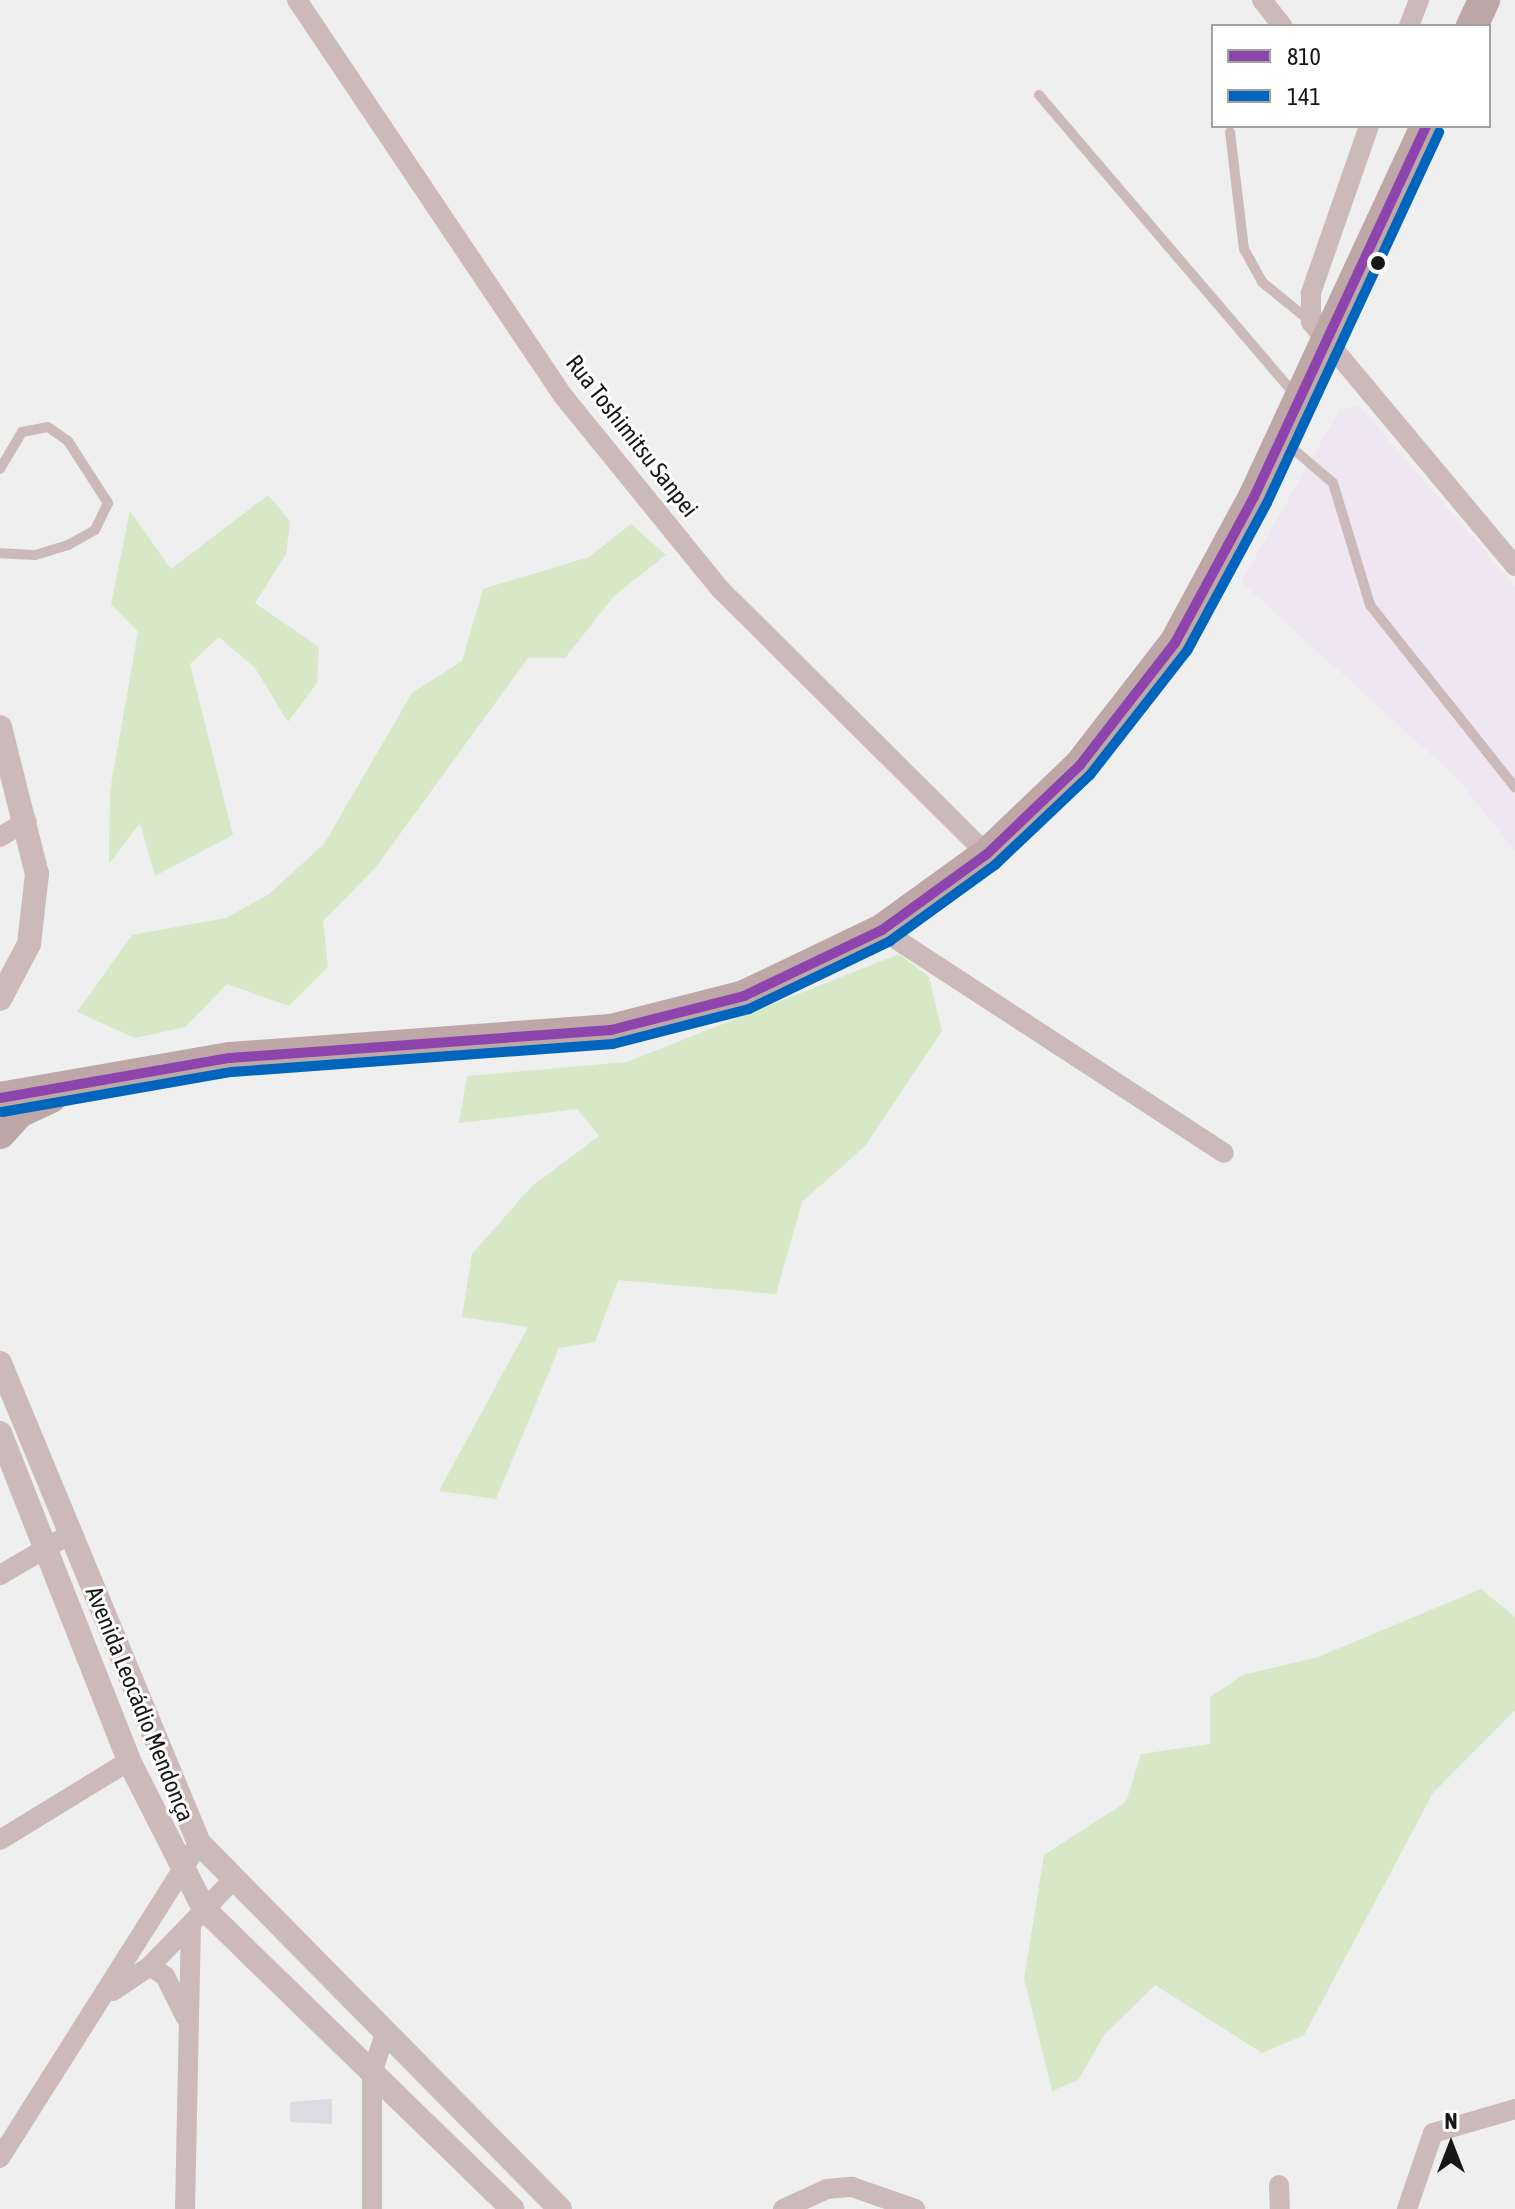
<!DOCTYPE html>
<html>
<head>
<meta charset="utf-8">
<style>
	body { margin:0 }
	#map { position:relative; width:1515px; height:2209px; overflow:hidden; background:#efefef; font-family:"Asap Condensed",sans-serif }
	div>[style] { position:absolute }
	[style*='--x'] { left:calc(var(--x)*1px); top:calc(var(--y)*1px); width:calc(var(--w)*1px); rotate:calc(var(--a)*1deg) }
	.industrial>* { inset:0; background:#eee6f1 }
	.green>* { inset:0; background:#d6e8c6 }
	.building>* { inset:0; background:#dbdbe4 }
	.service>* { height:10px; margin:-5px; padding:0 5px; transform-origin:5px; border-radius:5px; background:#cbbab9 }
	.minor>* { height:20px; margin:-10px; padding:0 10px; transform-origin:10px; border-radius:10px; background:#cbbab9 }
	.tertiary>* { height:24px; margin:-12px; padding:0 12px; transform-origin:12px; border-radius:12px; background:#cbbab9 }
	.primary>* { height:32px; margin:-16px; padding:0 16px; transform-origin:16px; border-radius:16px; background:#bea8a7 }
	.bus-1>* { height:10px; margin:-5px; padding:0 5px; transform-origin:5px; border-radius:5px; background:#8e44ad }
	.bus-2>* { height:10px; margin:-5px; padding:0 5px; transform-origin:5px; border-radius:5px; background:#0065bd }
	.dots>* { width:22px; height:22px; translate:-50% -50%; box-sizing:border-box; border:4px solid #fff; border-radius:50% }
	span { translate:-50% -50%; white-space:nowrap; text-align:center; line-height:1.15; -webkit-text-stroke:6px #fff; paint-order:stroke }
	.street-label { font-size:24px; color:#171718 }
	.legend { position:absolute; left:1211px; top:24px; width:280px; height:104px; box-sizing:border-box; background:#fff; border:2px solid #a2a2a3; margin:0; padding:10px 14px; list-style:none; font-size:24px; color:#171718 }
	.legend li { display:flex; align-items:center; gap:16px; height:40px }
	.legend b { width:40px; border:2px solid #a2a2a3 }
	.north { position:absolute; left:1411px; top:2105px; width:80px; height:80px; -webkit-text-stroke:6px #fff; paint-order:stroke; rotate:0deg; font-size:22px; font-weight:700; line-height:32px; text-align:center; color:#171718 }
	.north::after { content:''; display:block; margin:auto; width:28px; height:36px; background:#171718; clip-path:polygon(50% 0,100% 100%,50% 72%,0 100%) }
</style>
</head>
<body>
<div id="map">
	<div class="industrial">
		<i style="clip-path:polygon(1359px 406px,1515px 586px,1515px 851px,1457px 778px,1241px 582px,1340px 409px)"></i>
	</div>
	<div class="green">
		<i style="clip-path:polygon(268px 495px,290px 521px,286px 554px,255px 603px,319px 647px,317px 683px,288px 722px,255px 668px,219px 637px,190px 664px,233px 835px,155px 876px,140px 823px,109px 864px,110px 791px,138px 632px,111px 604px,130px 511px,171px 569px)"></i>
		<i style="clip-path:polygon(631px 524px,666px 555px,614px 596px,565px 658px,528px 658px,376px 867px,323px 921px,328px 967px,289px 1006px,227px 984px,185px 1027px,135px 1038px,77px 1012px,132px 935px,226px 918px,268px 895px,324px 844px,412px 693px,462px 661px,483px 589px,589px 557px)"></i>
		<i style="clip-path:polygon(899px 954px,929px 977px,942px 1031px,865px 1146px,802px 1202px,776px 1294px,618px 1280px,595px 1342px,559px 1348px,496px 1499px,439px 1491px,528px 1327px,462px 1317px,472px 1254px,532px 1186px,599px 1136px,577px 1109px,459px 1123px,467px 1076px,627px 1062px)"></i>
		<i style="clip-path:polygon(1481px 1589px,1515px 1617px,1515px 1710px,1433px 1793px,1304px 2035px,1262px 2053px,1155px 1985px,1105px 2034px,1078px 2080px,1052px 2091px,1024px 1979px,1044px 1855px,1126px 1802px,1141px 1754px,1210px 1744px,1210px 1697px,1243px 1675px,1318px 1657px)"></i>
	</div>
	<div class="building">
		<i style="clip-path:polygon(332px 2099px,332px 2124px,290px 2122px,290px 2102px)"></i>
	</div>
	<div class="service">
		<i style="--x:1039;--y:95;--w:394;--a:49.5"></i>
		<i style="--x:1230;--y:132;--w:118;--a:83.2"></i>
		<i style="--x:1244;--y:249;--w:38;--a:61"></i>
		<i style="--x:1262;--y:282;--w:62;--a:39.1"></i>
		<i style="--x:1285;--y:442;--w:63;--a:40.5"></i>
		<i style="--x:1333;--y:483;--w:127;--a:73.1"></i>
		<i style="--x:1370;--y:605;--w:233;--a:51.5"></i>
		<i style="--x:0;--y:469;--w:43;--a:-59.3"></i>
		<i style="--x:22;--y:432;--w:26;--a:-11"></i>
		<i style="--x:48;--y:427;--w:24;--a:35"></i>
		<i style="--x:68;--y:441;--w:74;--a:57.2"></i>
		<i style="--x:108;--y:503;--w:30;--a:116"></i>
		<i style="--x:95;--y:530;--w:31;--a:151"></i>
		<i style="--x:68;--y:545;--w:34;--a:163"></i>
		<i style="--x:35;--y:555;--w:35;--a:-177"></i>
	</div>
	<div class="minor">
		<i style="--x:297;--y:0;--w:478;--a:56.1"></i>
		<i style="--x:564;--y:397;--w:249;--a:50.9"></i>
		<i style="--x:721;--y:590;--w:375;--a:44.8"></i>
		<i style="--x:1262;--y:0;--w:33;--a:52"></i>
		<i style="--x:1409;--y:26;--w:28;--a:-69"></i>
		<i style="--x:1369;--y:126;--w:177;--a:109.2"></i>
		<i style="--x:1311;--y:293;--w:29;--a:90"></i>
		<i style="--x:1311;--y:322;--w:318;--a:50.1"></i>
		<i style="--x:0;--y:837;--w:31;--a:-31"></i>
		<i style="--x:882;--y:930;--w:408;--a:33.1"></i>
		<i style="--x:0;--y:1575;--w:81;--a:-30.4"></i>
		<i style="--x:0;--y:1840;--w:151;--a:-31.5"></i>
		<i style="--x:150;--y:1966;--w:18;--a:34"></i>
		<i style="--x:165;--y:1976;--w:45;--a:63.4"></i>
		<i style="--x:113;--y:1991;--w:45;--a:-34"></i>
		<i style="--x:150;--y:1966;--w:118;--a:-46"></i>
		<i style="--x:0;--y:2158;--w:373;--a:-57.7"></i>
		<i style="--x:1279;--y:2185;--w:24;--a:88"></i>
		<i style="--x:185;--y:2209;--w:282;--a:-88.8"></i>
		<i style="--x:372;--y:2209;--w:136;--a:-90"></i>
		<i style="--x:372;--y:2073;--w:44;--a:-71.6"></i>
		<i style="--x:783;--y:2209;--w:48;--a:-24.4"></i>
		<i style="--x:827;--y:2189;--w:25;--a:-5"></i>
		<i style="--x:852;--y:2187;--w:67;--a:19.2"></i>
		<i style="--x:1407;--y:2209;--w:80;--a:-71.1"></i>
		<i style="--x:1433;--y:2133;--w:85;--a:-16.3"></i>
	</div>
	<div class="tertiary">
		<i style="--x:0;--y:727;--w:152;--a:75.9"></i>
		<i style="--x:37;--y:874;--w:70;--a:96.5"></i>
		<i style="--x:29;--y:944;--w:62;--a:117.8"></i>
		<i style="--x:0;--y:1363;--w:520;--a:67.48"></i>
		<i style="--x:199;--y:1843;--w:514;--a:45.39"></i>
		<i style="--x:0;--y:1433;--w:352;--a:68.5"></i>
		<i style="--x:129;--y:1761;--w:166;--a:63.1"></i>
		<i style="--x:204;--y:1909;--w:430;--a:44.2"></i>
	</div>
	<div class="primary">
		<i style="--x:1472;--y:26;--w:29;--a:-65"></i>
		<i style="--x:0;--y:1098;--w:233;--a:-9.9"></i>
		<i style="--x:230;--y:1058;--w:382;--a:-4.2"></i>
		<i style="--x:611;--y:1030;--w:137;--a:-14.3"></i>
		<i style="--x:744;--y:996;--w:153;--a:-25.6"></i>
		<i style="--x:882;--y:930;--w:130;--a:-35.9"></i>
		<i style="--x:987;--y:854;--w:129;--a:-43.7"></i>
		<i style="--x:1080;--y:765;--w:155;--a:-52.1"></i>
		<i style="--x:1175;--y:643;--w:166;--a:-61.6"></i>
		<i style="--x:1254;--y:497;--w:409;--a:-65.1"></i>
		<i style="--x:0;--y:1133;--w:28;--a:-48"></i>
		<i style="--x:19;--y:1112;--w:35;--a:-25"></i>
	</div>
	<div class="bus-1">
		<i style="--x:0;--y:1098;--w:233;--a:-9.9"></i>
		<i style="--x:230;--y:1058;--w:382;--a:-4.2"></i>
		<i style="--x:611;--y:1030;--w:137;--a:-14.3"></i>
		<i style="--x:744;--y:996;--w:153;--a:-25.6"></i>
		<i style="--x:882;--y:930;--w:130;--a:-35.9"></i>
		<i style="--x:987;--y:854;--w:129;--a:-43.7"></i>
		<i style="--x:1080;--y:765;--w:155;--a:-52.1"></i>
		<i style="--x:1175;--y:643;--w:166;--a:-61.6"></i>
		<i style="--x:1254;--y:497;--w:409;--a:-65.1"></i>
	</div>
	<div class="bus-2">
		<i style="--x:2;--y:1112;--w:233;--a:-9.9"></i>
		<i style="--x:232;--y:1072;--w:382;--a:-4.2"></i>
		<i style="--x:613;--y:1044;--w:140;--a:-14.4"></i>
		<i style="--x:749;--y:1009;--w:157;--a:-25.7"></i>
		<i style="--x:890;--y:941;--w:130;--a:-35.9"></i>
		<i style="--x:995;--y:865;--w:131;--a:-43.5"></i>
		<i style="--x:1090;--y:775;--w:157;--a:-52"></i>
		<i style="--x:1187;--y:651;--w:168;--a:-61.6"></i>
		<i style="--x:1267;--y:503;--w:409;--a:-65.1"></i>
	</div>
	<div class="dots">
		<i style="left:1378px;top:263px;background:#171718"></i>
	</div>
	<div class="street-label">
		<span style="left:632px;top:436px;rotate:52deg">Rua Toshimitsu Sanpei</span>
		<span style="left:140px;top:1704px;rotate:68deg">Avenida Leocádio Mendonça</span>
	</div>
	<ul class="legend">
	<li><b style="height:10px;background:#8e44ad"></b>810</li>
	<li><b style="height:10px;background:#0065bd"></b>141</li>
	</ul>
	<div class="north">N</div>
</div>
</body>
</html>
